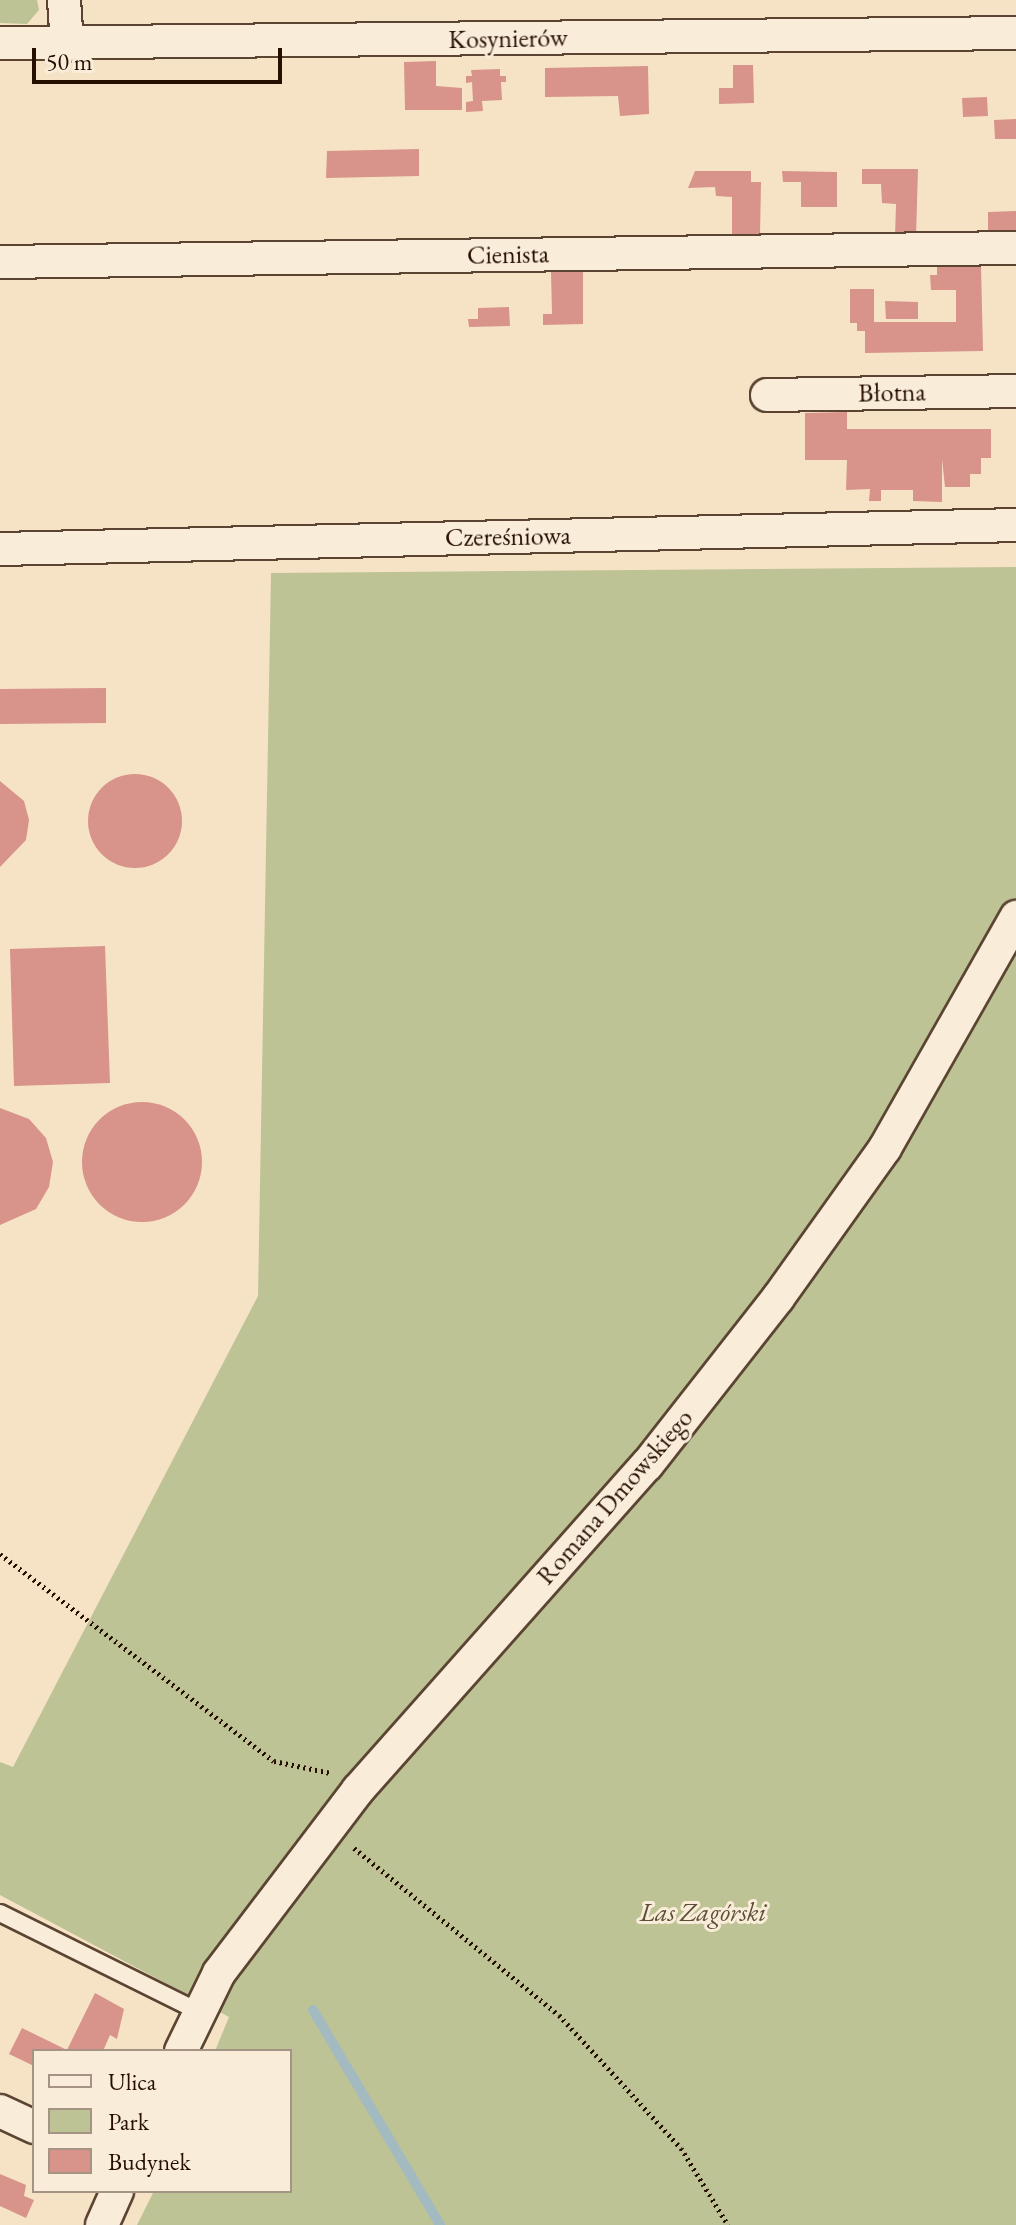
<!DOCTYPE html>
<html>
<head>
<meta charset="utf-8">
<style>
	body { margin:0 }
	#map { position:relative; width:1016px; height:2225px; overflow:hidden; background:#f6e3c6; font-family:"EB Garamond",serif }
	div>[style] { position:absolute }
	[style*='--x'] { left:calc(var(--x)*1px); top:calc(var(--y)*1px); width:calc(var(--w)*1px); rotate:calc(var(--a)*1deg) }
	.green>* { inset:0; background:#bdc394 }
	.stream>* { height:10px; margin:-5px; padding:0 5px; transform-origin:5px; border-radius:5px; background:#a3bbc0 }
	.building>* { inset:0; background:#d8938a }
	.round { border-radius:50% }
	.path>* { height:5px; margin-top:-2.5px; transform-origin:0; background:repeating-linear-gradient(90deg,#270f00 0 2px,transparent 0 6px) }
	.roads { filter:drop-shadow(2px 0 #5b4432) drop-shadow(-2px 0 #5b4432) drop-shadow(0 2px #5b4432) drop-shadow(0 -2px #5b4432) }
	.lane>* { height:16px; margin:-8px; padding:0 8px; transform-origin:8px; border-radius:8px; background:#f9edda }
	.street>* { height:32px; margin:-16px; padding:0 16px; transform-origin:16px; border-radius:16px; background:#f9edda }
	span { translate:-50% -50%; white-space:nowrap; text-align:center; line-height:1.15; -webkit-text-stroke:6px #f9edda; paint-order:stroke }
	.street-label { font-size:26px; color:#270f00 }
	.park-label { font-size:26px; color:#5c4e34; font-style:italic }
	.legend { position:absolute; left:32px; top:2049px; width:260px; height:144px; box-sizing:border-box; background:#f9edda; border:2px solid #a59483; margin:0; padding:10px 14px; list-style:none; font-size:24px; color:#270f00 }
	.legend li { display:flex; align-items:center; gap:16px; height:40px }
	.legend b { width:40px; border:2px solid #a59483 }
	.scale { position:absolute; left:32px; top:48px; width:250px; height:36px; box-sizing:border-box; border:4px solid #270f00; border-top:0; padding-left:10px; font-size:24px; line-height:28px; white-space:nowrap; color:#270f00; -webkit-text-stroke:6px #f9edda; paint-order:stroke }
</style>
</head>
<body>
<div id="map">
	<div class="green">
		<i style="clip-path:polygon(0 0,37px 0,39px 10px,27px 24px,0 23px)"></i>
		<i style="clip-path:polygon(1016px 567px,1016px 2225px,137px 2225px,154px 2191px,290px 2191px,290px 2051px,215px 2051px,229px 2017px,0 1895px,0 1762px,13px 1767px,258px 1296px,271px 573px)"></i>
	</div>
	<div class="stream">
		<i style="--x:313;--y:2010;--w:250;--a:59.4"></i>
	</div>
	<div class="building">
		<i style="clip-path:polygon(436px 61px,436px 86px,462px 88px,462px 110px,405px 110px,404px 62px)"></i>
		<i style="clip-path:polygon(733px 65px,753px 65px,754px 103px,719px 104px,719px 88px,733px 88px)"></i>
		<i style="clip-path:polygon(648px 66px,649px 114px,620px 116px,618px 96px,545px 97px,545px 68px)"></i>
		<i style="clip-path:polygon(500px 69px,500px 76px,506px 76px,506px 82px,501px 82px,502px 100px,482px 101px,483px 111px,466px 112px,466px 102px,473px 101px,472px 82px,466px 83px,466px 76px,472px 76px,471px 70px)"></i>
		<i style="clip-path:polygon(987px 97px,988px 116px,963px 117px,962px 98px)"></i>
		<i style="clip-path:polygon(1016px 119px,1016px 139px,995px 139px,994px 120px)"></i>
		<i style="clip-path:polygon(419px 149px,419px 176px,326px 178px,327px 151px)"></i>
		<i style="clip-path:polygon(862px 169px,918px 169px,916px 237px,895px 237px,896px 204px,882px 203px,881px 184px,862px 184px)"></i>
		<i style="clip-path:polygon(695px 171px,751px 171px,751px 182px,761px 182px,760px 236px,732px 236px,732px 197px,716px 196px,715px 187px,688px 188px)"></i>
		<i style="clip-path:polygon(782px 171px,837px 172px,837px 207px,801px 207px,801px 182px,783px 182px)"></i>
		<i style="clip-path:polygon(1016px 211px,1016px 235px,988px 236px,988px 212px)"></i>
		<i style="clip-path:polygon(981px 266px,983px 351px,865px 353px,865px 331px,857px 331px,857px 323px,850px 323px,850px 289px,874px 289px,874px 322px,956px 322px,956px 290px,931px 290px,930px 275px,937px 275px,937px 267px)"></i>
		<i style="clip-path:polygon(551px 272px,583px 272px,583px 324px,543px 325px,543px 314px,552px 314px)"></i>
		<i style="clip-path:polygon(885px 301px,918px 302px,918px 319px,886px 319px)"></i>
		<i style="clip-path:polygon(509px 307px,510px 326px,469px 327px,468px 319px,478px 319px,478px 308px)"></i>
		<i style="clip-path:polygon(847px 412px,847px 429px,991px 429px,991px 458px,981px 458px,981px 474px,970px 474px,970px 487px,945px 487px,942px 459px,942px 502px,913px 501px,913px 490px,881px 490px,881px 501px,869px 501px,870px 489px,846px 490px,847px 460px,805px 460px,805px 413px)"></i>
		<i style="clip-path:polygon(106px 688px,106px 723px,0 724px,0 689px)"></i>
		<i class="round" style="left:88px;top:774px;width:94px;height:94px"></i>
		<i style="clip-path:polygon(0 781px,24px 801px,29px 820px,26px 840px,0 867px)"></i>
		<i style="clip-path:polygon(105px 946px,110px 1083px,14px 1086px,10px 949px)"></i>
		<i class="round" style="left:82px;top:1102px;width:120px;height:120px"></i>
		<i style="clip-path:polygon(0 1108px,29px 1119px,46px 1138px,53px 1162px,49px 1187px,36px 1209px,0 1225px)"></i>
		<i style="clip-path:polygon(95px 1993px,124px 2009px,117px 2039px,110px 2035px,103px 2051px,34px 2051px,34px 2066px,9px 2054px,22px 2028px,67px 2050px)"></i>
		<i style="clip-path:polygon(0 2174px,26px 2185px,24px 2196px,34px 2200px,26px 2218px,0 2206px)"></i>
	</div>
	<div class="path">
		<i style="--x:0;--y:1554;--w:343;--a:37.1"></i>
		<i style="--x:274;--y:1761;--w:58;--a:11.9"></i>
		<i style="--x:354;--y:1848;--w:264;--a:39.2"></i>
		<i style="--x:559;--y:2015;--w:180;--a:47.5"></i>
		<i style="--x:681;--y:2148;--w:90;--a:58.6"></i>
	</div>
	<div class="roads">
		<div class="lane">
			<i style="--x:0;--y:1913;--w:222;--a:26.4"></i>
		</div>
		<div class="street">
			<i style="--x:64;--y:0;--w:45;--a:86.2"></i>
			<i style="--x:0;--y:43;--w:1016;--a:-0.56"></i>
			<i style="--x:0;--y:262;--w:1016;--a:-0.79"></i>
			<i style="--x:767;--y:395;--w:249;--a:-0.9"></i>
			<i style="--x:0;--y:549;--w:1016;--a:-1.35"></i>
			<i style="--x:181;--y:2051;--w:87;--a:-64"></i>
			<i style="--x:219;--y:1973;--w:230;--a:-52.8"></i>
			<i style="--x:358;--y:1790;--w:435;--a:-48.4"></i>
			<i style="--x:647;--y:1465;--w:212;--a:-51.9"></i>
			<i style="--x:778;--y:1298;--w:184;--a:-54.5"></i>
			<i style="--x:885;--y:1148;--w:266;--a:-60.4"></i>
			<i style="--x:0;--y:2111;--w:38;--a:25"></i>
			<i style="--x:102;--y:2225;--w:37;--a:-66"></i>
		</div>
	</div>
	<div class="street-label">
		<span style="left:508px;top:39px;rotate:-1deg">Kosynierów</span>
		<span style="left:508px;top:255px;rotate:-1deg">Cienista</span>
		<span style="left:892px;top:393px;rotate:-1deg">Błotna</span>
		<span style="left:508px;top:537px;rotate:-1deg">Czereśniowa</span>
		<span style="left:615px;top:1497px;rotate:-49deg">Romana Dmowskiego</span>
	</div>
	<div class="park-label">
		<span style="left:703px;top:1913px">Las Zagórski</span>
	</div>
	<ul class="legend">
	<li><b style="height:10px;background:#f9edda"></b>Ulica</li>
	<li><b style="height:22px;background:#bdc394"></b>Park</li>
	<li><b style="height:22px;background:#d8938a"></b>Budynek</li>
	</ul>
	<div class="scale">50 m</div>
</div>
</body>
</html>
